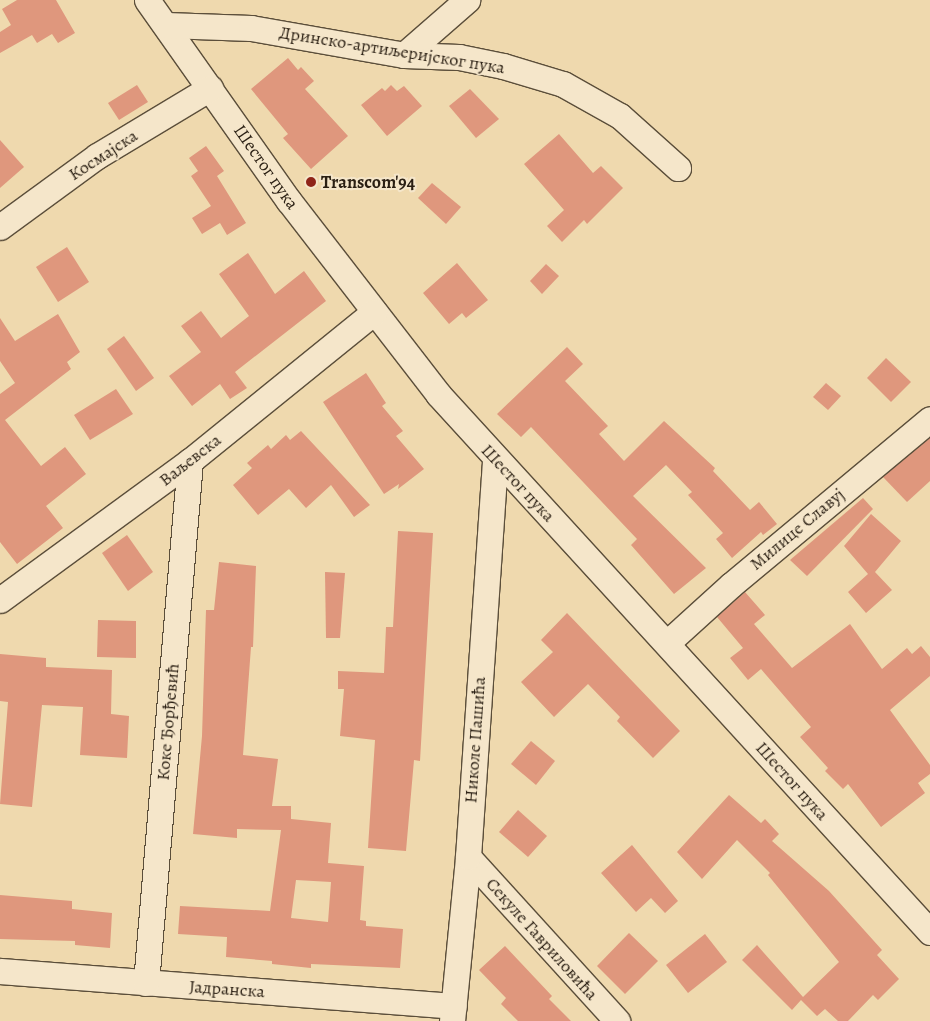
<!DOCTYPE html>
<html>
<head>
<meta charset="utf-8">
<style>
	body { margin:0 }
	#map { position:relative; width:930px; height:1021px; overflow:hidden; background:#efd9ae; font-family:Alegreya,serif }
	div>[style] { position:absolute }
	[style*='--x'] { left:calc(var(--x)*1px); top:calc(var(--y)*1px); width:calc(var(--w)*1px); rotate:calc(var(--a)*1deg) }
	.building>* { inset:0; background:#df977d }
	.roads { filter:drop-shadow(1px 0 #5b4e3a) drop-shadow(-1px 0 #5b4e3a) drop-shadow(0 1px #5b4e3a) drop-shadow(0 -1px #5b4e3a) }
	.minor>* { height:25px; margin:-12.5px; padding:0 12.5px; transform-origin:12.5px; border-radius:12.5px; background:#f5e6ca }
	.dots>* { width:14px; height:14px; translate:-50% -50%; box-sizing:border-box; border:2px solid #f5e6ca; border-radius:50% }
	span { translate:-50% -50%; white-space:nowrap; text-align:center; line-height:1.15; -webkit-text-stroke:4px #f5e6ca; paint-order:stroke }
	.street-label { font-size:18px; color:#2a1f13 }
	.poi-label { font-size:18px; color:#2a1f13; font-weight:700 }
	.left { translate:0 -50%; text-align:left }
</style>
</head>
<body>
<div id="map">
	<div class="building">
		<i style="clip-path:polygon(17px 0,56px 0,75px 33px,58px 43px,52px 34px,37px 43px,32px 35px,0 53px,0 32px,11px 25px,2px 9px)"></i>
		<i style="clip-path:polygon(288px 58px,298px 70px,301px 67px,314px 81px,305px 89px,348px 136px,311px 169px,283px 138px,288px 134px,251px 89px)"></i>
		<i style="clip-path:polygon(137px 85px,148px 102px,119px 120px,108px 103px)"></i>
		<i style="clip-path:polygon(391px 85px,397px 91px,404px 86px,422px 106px,387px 136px,361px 105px,382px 88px,385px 91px)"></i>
		<i style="clip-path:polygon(470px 89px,499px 119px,476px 138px,449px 106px)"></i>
		<i style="clip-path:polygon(559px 134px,593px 173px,601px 166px,623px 188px,587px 224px,584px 220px,562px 242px,547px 226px,564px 210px,524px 164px)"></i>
		<i style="clip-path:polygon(0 140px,24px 167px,0 188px)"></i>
		<i style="clip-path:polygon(206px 146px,224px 171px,217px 176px,246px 223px,227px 235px,220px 223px,202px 234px,192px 218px,211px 206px,191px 176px,198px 171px,189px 158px)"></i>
		<i style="clip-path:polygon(432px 183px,461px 207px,446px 224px,418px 198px)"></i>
		<i style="clip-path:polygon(67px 247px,89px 282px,58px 302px,36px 267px)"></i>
		<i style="clip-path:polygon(248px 253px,275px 294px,304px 271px,326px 301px,235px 372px,247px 388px,230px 399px,220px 384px,192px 406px,169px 376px,201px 352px,181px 326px,201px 311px,221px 338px,249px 316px,219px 274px)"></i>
		<i style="clip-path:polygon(457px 263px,488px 300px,466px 318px,462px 313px,449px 324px,423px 293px)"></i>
		<i style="clip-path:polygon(546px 264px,559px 276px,542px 294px,530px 281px)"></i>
		<i style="clip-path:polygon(58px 314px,80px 352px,67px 362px,71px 369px,5px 420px,41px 466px,65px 447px,86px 474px,46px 506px,63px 528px,17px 564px,0 542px,0 394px,15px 383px,0 361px,0 318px,15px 341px)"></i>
		<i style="clip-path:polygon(124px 336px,154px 378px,136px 391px,107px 349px)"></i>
		<i style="clip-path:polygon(567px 347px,583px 364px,565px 381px,608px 426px,599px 434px,624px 461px,664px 421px,715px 468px,713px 471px,750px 510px,759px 502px,777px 524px,763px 535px,761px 532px,732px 558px,716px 539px,723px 533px,688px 495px,692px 492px,666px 465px,633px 496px,706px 568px,674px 594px,631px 545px,637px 539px,531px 427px,521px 437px,497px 414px)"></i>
		<i style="clip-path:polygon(886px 358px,911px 382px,891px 402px,867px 378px)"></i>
		<i style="clip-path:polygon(366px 373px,386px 403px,382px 406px,403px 431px,396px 436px,424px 469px,398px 489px,399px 484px,384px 494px,323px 402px)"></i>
		<i style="clip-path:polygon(826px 383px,841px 396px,828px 410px,813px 397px)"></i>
		<i style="clip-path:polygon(116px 389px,133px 414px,90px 440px,74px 415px)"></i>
		<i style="clip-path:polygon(301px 431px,330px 462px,370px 505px,354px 517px,331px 485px,306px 508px,289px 489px,258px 515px,233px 485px,252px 468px,247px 463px,268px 445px,271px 449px,286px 435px,290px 440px)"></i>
		<i style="clip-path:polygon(930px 438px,930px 481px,907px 502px,883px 477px)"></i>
		<i style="clip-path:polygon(863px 498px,873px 509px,807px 576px,790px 560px)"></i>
		<i style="clip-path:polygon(871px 514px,901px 541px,875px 572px,892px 590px,866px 613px,848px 592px,868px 574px,844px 546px)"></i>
		<i style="clip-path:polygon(398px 531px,433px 533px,420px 761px,414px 760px,406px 851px,368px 848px,375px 740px,340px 736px,344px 689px,338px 689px,338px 671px,384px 673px,386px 627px,393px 627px)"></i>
		<i style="clip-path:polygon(127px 535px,153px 572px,128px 591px,102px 553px)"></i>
		<i style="clip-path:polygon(evenodd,219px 562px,256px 566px,253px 647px,251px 647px,243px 755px,278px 759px,272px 806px,291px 806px,291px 819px,331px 823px,328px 863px,364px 866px,360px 920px,366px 921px,366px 926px,403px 929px,400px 968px,311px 964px,311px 968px,272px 964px,272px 961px,226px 957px,227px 937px,178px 934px,180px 906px,270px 911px,281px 830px,237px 829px,237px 838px,193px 834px,202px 736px,206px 610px,214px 610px,219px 562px,296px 880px,331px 882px,328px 922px,291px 918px,296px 880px)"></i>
		<i style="clip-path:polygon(325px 572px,345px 573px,340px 638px,326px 638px)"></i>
		<i style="clip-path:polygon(745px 592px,765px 615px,754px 624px,792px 668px,850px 624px,882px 669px,907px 648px,912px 654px,921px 646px,930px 657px,930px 676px,890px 710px,930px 765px,930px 774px,918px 783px,925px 793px,881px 827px,848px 784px,843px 789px,825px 771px,828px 768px,800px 737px,811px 727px,761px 669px,748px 680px,730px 658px,743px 648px,717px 617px)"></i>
		<i style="clip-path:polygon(567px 613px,680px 731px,653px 758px,617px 721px,620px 717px,588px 684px,554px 717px,521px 682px,553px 652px,541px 640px)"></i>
		<i style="clip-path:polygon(98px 620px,136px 621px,136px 658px,97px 657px)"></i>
		<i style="clip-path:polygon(0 654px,46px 658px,46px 667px,112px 670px,111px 714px,129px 716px,127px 758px,80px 755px,83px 707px,42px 705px,32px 807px,0 804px,8px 702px,0 701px)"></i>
		<i style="clip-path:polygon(531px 741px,555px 761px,536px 785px,511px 764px)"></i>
		<i style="clip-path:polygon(729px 795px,761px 823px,765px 819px,779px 834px,772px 841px,829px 891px,882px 950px,877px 955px,899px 979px,878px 1000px,873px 995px,848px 1021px,838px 1021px,825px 1009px,817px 1016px,801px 1000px,792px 1010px,742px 960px,757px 945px,803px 997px,839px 962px,768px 875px,770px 873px,737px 840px,702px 879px,677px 852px)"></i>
		<i style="clip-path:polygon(518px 810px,547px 836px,528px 857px,499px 832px)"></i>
		<i style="clip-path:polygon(632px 845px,678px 901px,665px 913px,651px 898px,636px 912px,601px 873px)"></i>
		<i style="clip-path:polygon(0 895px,72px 901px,72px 909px,112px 913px,110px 948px,75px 945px,75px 941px,0 939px)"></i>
		<i style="clip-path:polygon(629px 933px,658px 961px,625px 994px,597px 966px)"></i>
		<i style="clip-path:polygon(705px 934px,727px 962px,688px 993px,666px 965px)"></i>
		<i style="clip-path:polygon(505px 946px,552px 996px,549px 999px,571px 1021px,518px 1021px,501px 1004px,506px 998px,479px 970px)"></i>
	</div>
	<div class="roads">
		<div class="minor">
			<i style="--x:147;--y:0;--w:246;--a:54.8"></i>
			<i style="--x:289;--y:201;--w:244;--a:52.3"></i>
			<i style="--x:438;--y:394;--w:729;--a:47.56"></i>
			<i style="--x:166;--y:25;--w:85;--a:2"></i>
			<i style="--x:251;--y:28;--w:155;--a:10"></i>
			<i style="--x:404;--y:55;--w:55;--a:2.1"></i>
			<i style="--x:459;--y:57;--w:45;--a:11.6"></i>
			<i style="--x:503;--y:66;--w:63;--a:16.7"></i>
			<i style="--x:563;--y:84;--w:65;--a:29.3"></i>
			<i style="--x:620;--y:116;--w:78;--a:41.9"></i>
			<i style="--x:404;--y:55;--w:84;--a:-41.1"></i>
			<i style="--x:0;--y:227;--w:120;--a:-36.2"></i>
			<i style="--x:97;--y:156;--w:132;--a:-31"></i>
			<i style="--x:0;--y:600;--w:235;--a:-36.2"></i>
			<i style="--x:190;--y:461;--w:237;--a:-39"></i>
			<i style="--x:667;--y:643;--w:86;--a:-42.2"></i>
			<i style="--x:731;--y:585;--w:259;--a:-39.8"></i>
			<i style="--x:468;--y:857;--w:222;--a:47.7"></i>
			<i style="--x:0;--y:971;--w:455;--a:4.4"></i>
			<i style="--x:146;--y:983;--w:524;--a:-85.18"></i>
			<i style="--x:452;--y:1021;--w:165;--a:-84.4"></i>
			<i style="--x:468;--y:857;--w:399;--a:-86.1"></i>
		</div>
	</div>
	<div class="dots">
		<i style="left:311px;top:182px;background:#8f2418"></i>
	</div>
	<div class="street-label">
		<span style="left:392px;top:50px;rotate:9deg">Дринско-артиљеријског пука</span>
		<span style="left:103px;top:155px;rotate:-33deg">Космајска</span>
		<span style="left:266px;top:167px;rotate:55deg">Шестог пука</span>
		<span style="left:190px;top:460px;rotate:-38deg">Ваљевска</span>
		<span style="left:518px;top:483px;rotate:47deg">Шестог пука</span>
		<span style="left:797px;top:529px;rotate:-40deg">Милице Славуј</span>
		<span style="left:168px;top:722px;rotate:-85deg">Коке Ђорђевић</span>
		<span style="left:475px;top:740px;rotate:-86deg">Николе Пашића</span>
		<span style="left:792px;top:781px;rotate:48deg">Шестог пука</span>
		<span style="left:542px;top:939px;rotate:48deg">Секуле Гавриловића</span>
		<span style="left:227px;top:989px;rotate:4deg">Јадранска</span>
	</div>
	<div class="poi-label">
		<span class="left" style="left:321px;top:182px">Transcom'94</span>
	</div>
</div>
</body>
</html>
